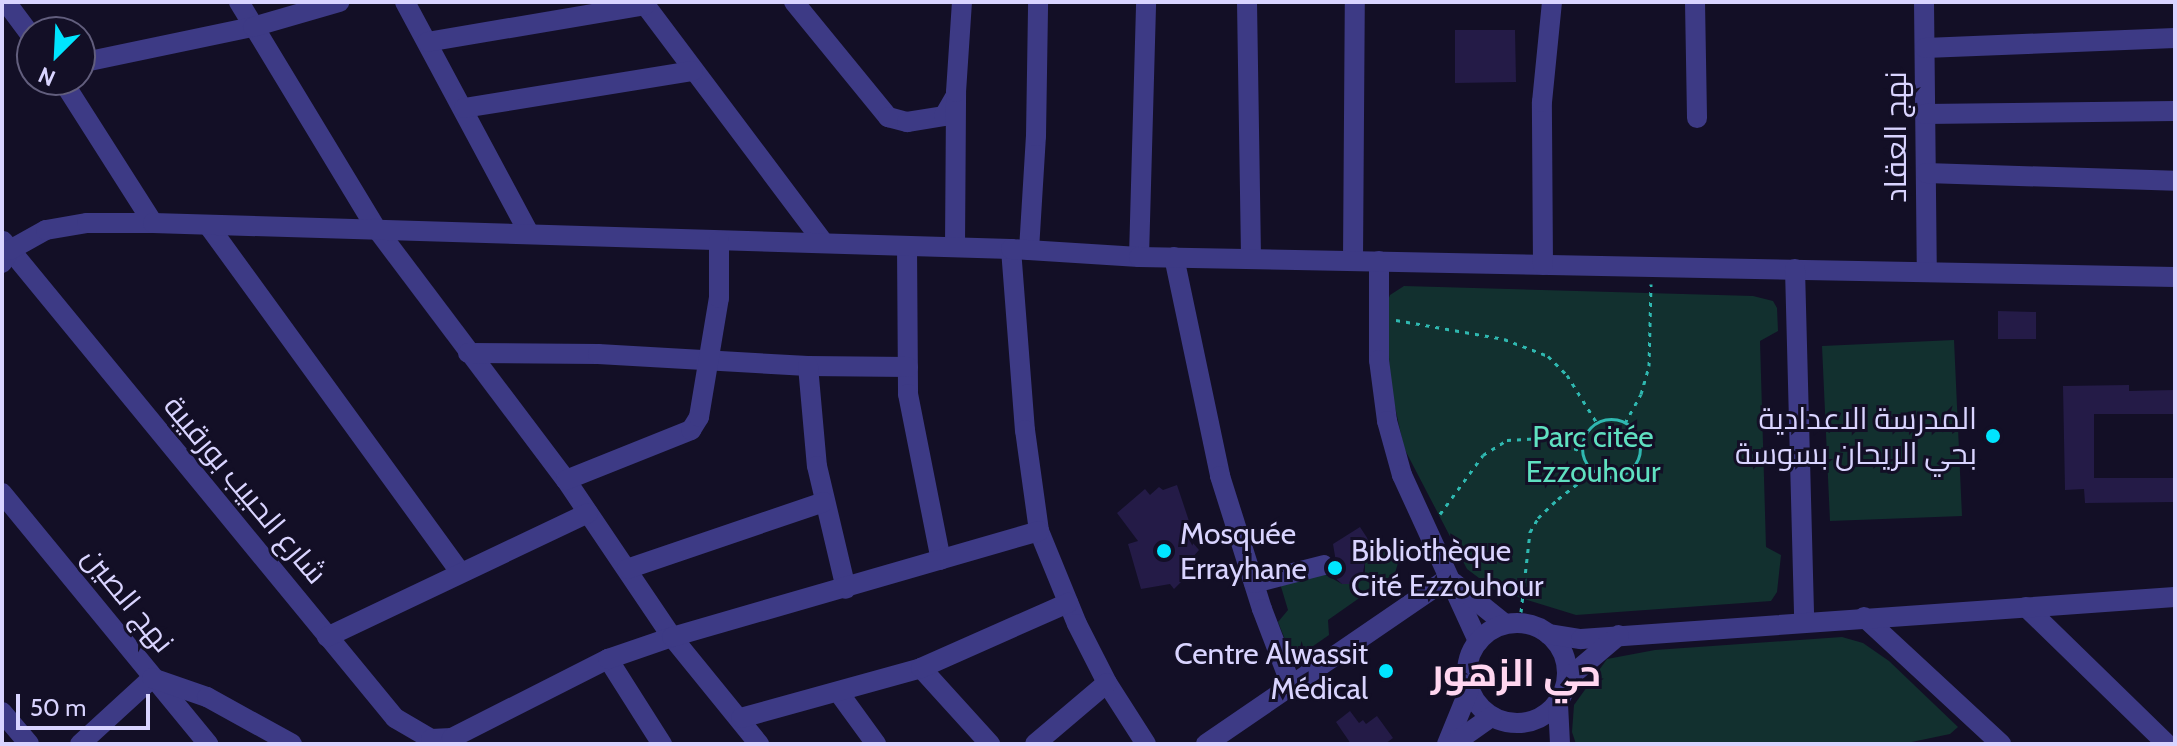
<!DOCTYPE html>
<html>
<head>
<meta charset="utf-8">
<style>
	body { margin:0 }
	#map { position:relative; width:2177px; height:746px; overflow:hidden; background:#130f26; font-family:Cabin,Cairo,sans-serif }
	div>[style] { position:absolute }
	[style*='--x'] { left:calc(var(--x)*1px); top:calc(var(--y)*1px); width:calc(var(--w)*1px); rotate:calc(var(--a)*1deg) }
	.green>* { inset:0; background:#12302f }
	.building>* { inset:0; background:#241b47 }
	.path>* { height:3px; margin-top:-1.5px; transform-origin:0; background:repeating-linear-gradient(90deg,#2fb8b0 0 4px,transparent 0 10px) }
	.path>.ring { margin:-1.5px; padding:0; box-sizing:content-box; background:none; border:3px solid #2fb8b0; border-radius:50% }
	.minor>* { height:20px; margin:-10px; padding:0 10px; transform-origin:10px; border-radius:10px; background:#3d3a85 }
	.minor>.ring { margin:-10px; padding:0; box-sizing:content-box; background:none; border:20px solid #3d3a85; border-radius:50% }
	.dots>* { width:22px; height:22px; translate:-50% -50%; box-sizing:border-box; border:4px solid #130f26; border-radius:50% }
	span { translate:-50% -50%; white-space:nowrap; text-align:center; line-height:1.15; -webkit-text-stroke:6px #130f26; paint-order:stroke }
	.street-label { font-size:30px; color:#d9d4ff }
	.poi-label { font-size:30px; color:#d9d4ff }
	.right { translate:-100% -50%; text-align:right }
	.left { translate:0 -50%; text-align:left }
	.park-label { font-size:30px; color:#5fe0c0 }
	.district-label { font-size:38px; color:#ffd6f0; font-weight:700 }
	.frame { position:absolute; inset:0; border:4px solid #d9d4ff; pointer-events:none }
	.north { position:absolute; left:16px; top:16px; width:80px; height:80px; box-sizing:border-box; background:#130f26; border:2px solid #625e7d; border-radius:50%; rotate:204deg; font-size:22px; font-weight:700; line-height:32px; text-align:center; color:#d9d4ff }
	.north::after { content:''; display:block; margin:auto; width:28px; height:36px; background:#00e5ff; clip-path:polygon(50% 0,100% 100%,50% 72%,0 100%) }
	.scale { position:absolute; left:16px; top:694px; width:134px; height:36px; box-sizing:border-box; border:4px solid #d9d4ff; border-top:0; padding-left:10px; font-size:24px; line-height:28px; white-space:nowrap; color:#d9d4ff; -webkit-text-stroke:6px #130f26; paint-order:stroke }
</style>
</head>
<body>
<div id="map">
	<div class="green">
		<i style="clip-path:polygon(1404px 286px,1753px 296px,1773px 301px,1777px 308px,1778px 331px,1760px 341px,1766px 547px,1781px 555px,1777px 592px,1771px 601px,1576px 615px,1495px 590px,1467px 569px,1404px 448px,1390px 384px,1387px 303px,1390px 295px)"></i>
		<i style="clip-path:polygon(1954px 340px,1962px 516px,1830px 521px,1822px 346px)"></i>
		<i style="clip-path:polygon(1386px 544px,1398px 563px,1395px 573px,1328px 620px,1329px 635px,1306px 651px,1288px 647px,1278px 622px,1288px 610px,1279px 580px,1317px 570px,1342px 584px,1353px 584px,1365px 573px,1365px 557px)"></i>
		<i style="clip-path:polygon(1842px 637px,1863px 643px,1889px 661px,1958px 727px,1950px 734px,1902px 744px,1576px 744px,1572px 732px,1574px 705px,1607px 659px,1655px 650px)"></i>
	</div>
	<div class="building">
		<i style="clip-path:polygon(1455px 30px,1515px 30px,1516px 82px,1455px 83px)"></i>
		<i style="clip-path:polygon(1998px 311px,2036px 312px,2036px 339px,1998px 339px)"></i>
		<i style="clip-path:polygon(2129px 385px,2129px 391px,2175px 390px,2175px 414px,2094px 414px,2094px 478px,2175px 478px,2175px 502px,2085px 503px,2084px 489px,2065px 490px,2063px 386px)"></i>
		<i style="clip-path:polygon(1177px 485px,1192px 530px,1186px 535px,1199px 550px,1192px 558px,1199px 564px,1174px 589px,1170px 584px,1141px 589px,1128px 544px,1138px 541px,1117px 513px,1145px 489px,1150px 495px,1159px 487px,1163px 490px)"></i>
		<i style="clip-path:polygon(1360px 527px,1375px 550px,1366px 556px,1362px 578px,1353px 584px,1342px 584px,1332px 575px,1337px 568px,1333px 544px)"></i>
		<i style="clip-path:polygon(1350px 711px,1359px 723px,1363px 720px,1366px 724px,1377px 716px,1393px 738px,1385px 744px,1351px 744px,1336px 722px)"></i>
	</div>
	<div class="path">
		<i style="--x:1396;--y:320;--w:110;--a:10"></i>
		<i style="--x:1504;--y:339;--w:47;--a:21.1"></i>
		<i style="--x:1548;--y:356;--w:27;--a:45"></i>
		<i style="--x:1567;--y:375;--w:57;--a:58"></i>
		<i class="ring" style="left:1582px;top:419px;width:55px;height:55px"></i>
		<i style="--x:1625;--y:423;--w:33;--a:-61"></i>
		<i style="--x:1641;--y:394;--w:29;--a:-74"></i>
		<i style="--x:1649;--y:366;--w:82;--a:-88.6"></i>
		<i style="--x:1440;--y:514;--w:73;--a:-53.9"></i>
		<i style="--x:1483;--y:455;--w:28;--a:-32"></i>
		<i style="--x:1507;--y:440;--w:39;--a:-3"></i>
		<i style="--x:1546;--y:438;--w:38;--a:20"></i>
		<i style="--x:1521;--y:612;--w:81;--a:-83.6"></i>
		<i style="--x:1530;--y:532;--w:16;--a:-60"></i>
		<i style="--x:1538;--y:518;--w:28;--a:-44"></i>
		<i style="--x:1558;--y:499;--w:33;--a:-38"></i>
		<i style="--x:1584;--y:479;--w:16;--a:-15"></i>
	</div>
	<div class="minor">
		<i style="--x:6;--y:2;--w:44;--a:53.4"></i>
		<i style="--x:239;--y:2;--w:264;--a:58.8"></i>
		<i style="--x:376;--y:228;--w:316;--a:53"></i>
		<i style="--x:566;--y:480;--w:189;--a:56"></i>
		<i style="--x:672;--y:637;--w:138;--a:50.9"></i>
		<i style="--x:405;--y:2;--w:262;--a:61.8"></i>
		<i style="--x:643;--y:2;--w:301;--a:53.1"></i>
		<i style="--x:794;--y:2;--w:149;--a:50.7"></i>
		<i style="--x:888;--y:117;--w:20;--a:15"></i>
		<i style="--x:907;--y:122;--w:37;--a:-9"></i>
		<i style="--x:944;--y:116;--w:22;--a:-60"></i>
		<i style="--x:1247;--y:2;--w:257;--a:89.1"></i>
		<i style="--x:1695;--y:2;--w:116;--a:89"></i>
		<i style="--x:1924;--y:2;--w:270;--a:89.4"></i>
		<i style="--x:427;--y:42;--w:221;--a:-9.6"></i>
		<i style="--x:1925;--y:48;--w:250;--a:-2.3"></i>
		<i style="--x:80;--y:63;--w:177;--a:-11.8"></i>
		<i style="--x:253;--y:27;--w:90;--a:-16.2"></i>
		<i style="--x:62;--y:80;--w:169;--a:57.5"></i>
		<i style="--x:464;--y:108;--w:232;--a:-9.2"></i>
		<i style="--x:1925;--y:114;--w:250;--a:-0.7"></i>
		<i style="--x:1926;--y:173;--w:249;--a:1.8"></i>
		<i style="--x:208;--y:225;--w:429;--a:54"></i>
		<i style="--x:3;--y:241;--w:617;--a:50.59"></i>
		<i style="--x:395;--y:718;--w:42;--a:30.3"></i>
		<i style="--x:431;--y:739;--w:21;--a:-3"></i>
		<i style="--x:907;--y:246;--w:148;--a:89.6"></i>
		<i style="--x:908;--y:394;--w:169;--a:78.8"></i>
		<i style="--x:955;--y:247;--w:155;--a:-89.6"></i>
		<i style="--x:956;--y:92;--w:90;--a:-86.2"></i>
		<i style="--x:1011;--y:249;--w:182;--a:85.6"></i>
		<i style="--x:1025;--y:430;--w:102;--a:82.1"></i>
		<i style="--x:1039;--y:531;--w:100;--a:67.8"></i>
		<i style="--x:1077;--y:624;--w:66;--a:63"></i>
		<i style="--x:1107;--y:683;--w:72;--a:57.4"></i>
		<i style="--x:1029;--y:250;--w:114;--a:-86.5"></i>
		<i style="--x:1036;--y:136;--w:134;--a:-89.1"></i>
		<i style="--x:1139;--y:257;--w:255;--a:-88.4"></i>
		<i style="--x:1174;--y:257;--w:224;--a:78.1"></i>
		<i style="--x:1220;--y:476;--w:139;--a:72.5"></i>
		<i style="--x:1262;--y:609;--w:81;--a:69.1"></i>
		<i style="--x:1353;--y:260;--w:258;--a:-89.6"></i>
		<i style="--x:1379;--y:261;--w:99;--a:90"></i>
		<i style="--x:1379;--y:360;--w:62;--a:82.5"></i>
		<i style="--x:1387;--y:421;--w:56;--a:74.5"></i>
		<i style="--x:1402;--y:475;--w:183;--a:65.4"></i>
		<i style="--x:2;--y:263;--w:15;--a:-58"></i>
		<i style="--x:10;--y:250;--w:41;--a:-29.1"></i>
		<i style="--x:46;--y:230;--w:42;--a:-9.7"></i>
		<i style="--x:87;--y:223;--w:66;--a:0"></i>
		<i style="--x:153;--y:223;--w:858;--a:1.74"></i>
		<i style="--x:1011;--y:249;--w:128;--a:3.6"></i>
		<i style="--x:1139;--y:257;--w:1036;--a:1.11"></i>
		<i style="--x:1543;--y:265;--w:163;--a:-90.4"></i>
		<i style="--x:1542;--y:102;--w:100;--a:-84.3"></i>
		<i style="--x:1795;--y:269;--w:354;--a:88.5"></i>
		<i style="--x:468;--y:353;--w:130;--a:0.4"></i>
		<i style="--x:598;--y:354;--w:210;--a:3.3"></i>
		<i style="--x:808;--y:366;--w:100;--a:0.6"></i>
		<i style="--x:808;--y:366;--w:100;--a:84.9"></i>
		<i style="--x:817;--y:466;--w:126;--a:76.7"></i>
		<i style="--x:566;--y:480;--w:135;--a:-21.8"></i>
		<i style="--x:691;--y:430;--w:15;--a:-58"></i>
		<i style="--x:699;--y:417;--w:121;--a:-80.5"></i>
		<i style="--x:719;--y:298;--w:57;--a:-90"></i>
		<i style="--x:2;--y:493;--w:325;--a:50.6"></i>
		<i style="--x:627;--y:569;--w:208;--a:-18.8"></i>
		<i style="--x:1254;--y:583;--w:72;--a:-14.4"></i>
		<i style="--x:1454;--y:583;--w:65;--a:38.8"></i>
		<i style="--x:2026;--y:607;--w:197;--a:44.2"></i>
		<i style="--x:1864;--y:617;--w:187;--a:42.8"></i>
		<i class="ring" style="left:1467px;top:623px;width:80px;height:80px"></i>
		<i style="--x:1548;--y:634;--w:33;--a:9"></i>
		<i style="--x:1581;--y:639;--w:595;--a:-4.04"></i>
		<i style="--x:327;--y:637;--w:289;--a:-25.4"></i>
		<i style="--x:608;--y:659;--w:101;--a:57.6"></i>
		<i style="--x:921;--y:668;--w:103;--a:47.8"></i>
		<i style="--x:1567;--y:679;--w:68;--a:-40.2"></i>
		<i style="--x:839;--y:693;--w:63;--a:54"></i>
		<i style="--x:1558;--y:704;--w:40;--a:87.1"></i>
		<i style="--x:2;--y:712;--w:42;--a:49.8"></i>
		<i style="--x:741;--y:718;--w:187;--a:-15.5"></i>
		<i style="--x:921;--y:668;--w:161;--a:-23.9"></i>
		<i style="--x:80;--y:744;--w:98;--a:-42.5"></i>
		<i style="--x:152;--y:678;--w:58;--a:19.1"></i>
		<i style="--x:207;--y:697;--w:97;--a:28.9"></i>
		<i style="--x:450;--y:744;--w:6;--a:-72"></i>
		<i style="--x:452;--y:738;--w:175;--a:-26.9"></i>
		<i style="--x:608;--y:659;--w:68;--a:-19"></i>
		<i style="--x:672;--y:637;--w:382;--a:-16.1"></i>
		<i style="--x:1035;--y:744;--w:94;--a:-40.3"></i>
		<i style="--x:1206;--y:744;--w:293;--a:-34.4"></i>
		<i style="--x:1447;--y:744;--w:58;--a:-67.8"></i>
		<i style="--x:1453;--y:744;--w:47;--a:-35.4"></i>
	</div>
	<div class="dots">
		<i style="left:1993px;top:436px;background:#00e5ff"></i>
		<i style="left:1164px;top:551px;background:#00e5ff"></i>
		<i style="left:1335px;top:568px;background:#00e5ff"></i>
		<i style="left:1386px;top:671px;background:#00e5ff"></i>
	</div>
	<div class="street-label">
		<span style="left:1896px;top:137px;rotate:-90deg">نهج العقاد</span>
		<span style="left:245px;top:490px;rotate:50deg">شارع الحبيب بورقيبة</span>
		<span style="left:128px;top:600px;rotate:51deg">نهج الصين</span>
	</div>
	<div class="poi-label">
		<span class="right" style="left:1977px;top:436px">المدرسة الاعدادية<br>بحي الريحان بسوسة</span>
		<span class="left" style="left:1180px;top:551px">Mosquée<br>Errayhane</span>
		<span class="left" style="left:1351px;top:568px">Bibliothèque<br>Cité Ezzouhour</span>
		<span class="right" style="left:1368px;top:671px">Centre Alwassit<br>Médical</span>
	</div>
	<div class="park-label">
		<span style="left:1593px;top:454px">Parc citée<br>Ezzouhour</span>
	</div>
	<div class="district-label">
		<span style="left:1516px;top:673px">حي الزهور</span>
	</div>
	<div class="frame"></div>
	<div class="north">N</div>
	<div class="scale">50 m</div>
</div>
</body>
</html>
